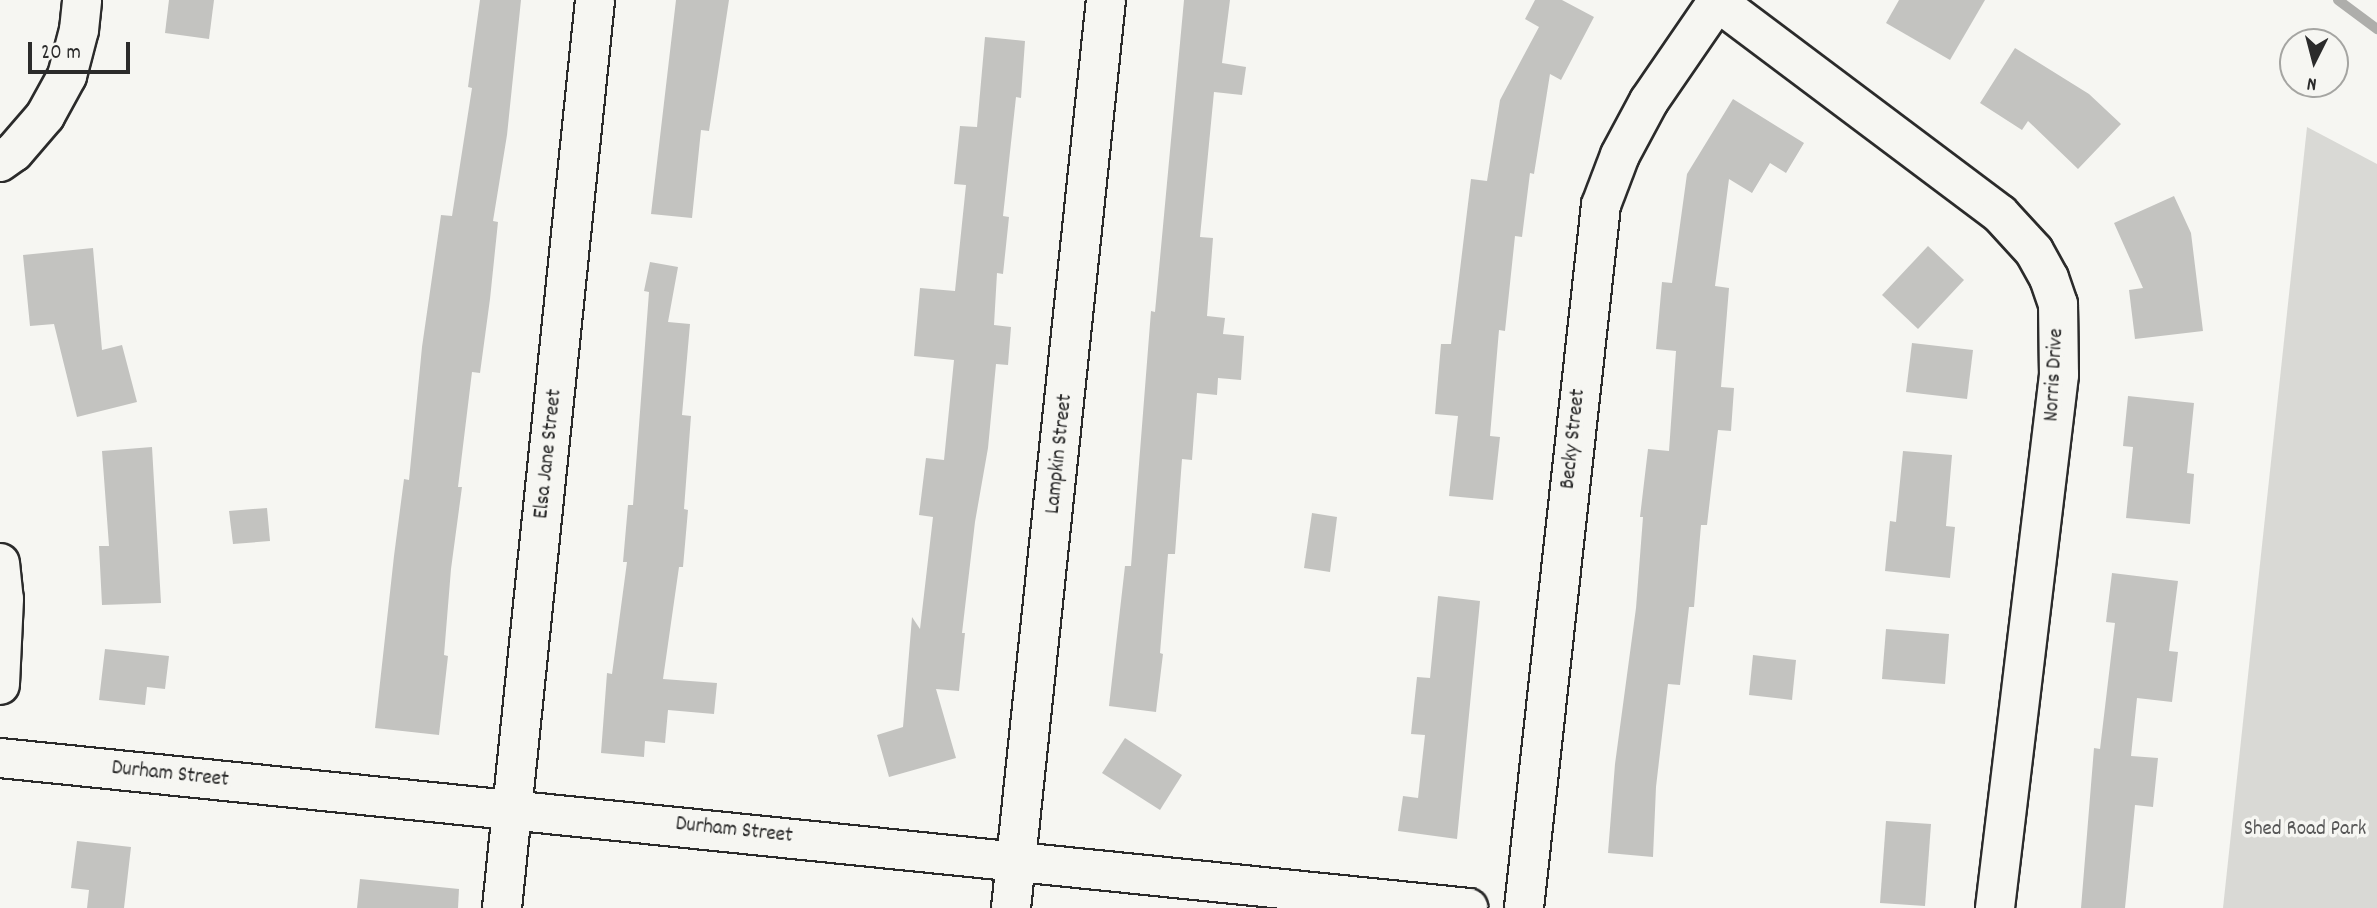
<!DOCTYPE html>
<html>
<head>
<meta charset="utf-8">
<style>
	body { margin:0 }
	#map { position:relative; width:2377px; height:908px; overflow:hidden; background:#f6f6f2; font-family:Dekko,sans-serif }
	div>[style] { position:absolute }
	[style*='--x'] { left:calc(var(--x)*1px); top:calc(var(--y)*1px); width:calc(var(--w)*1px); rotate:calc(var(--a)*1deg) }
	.green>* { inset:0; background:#d9d9d5 }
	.stream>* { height:10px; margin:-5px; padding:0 5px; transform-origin:5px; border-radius:5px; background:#aeaeab }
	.building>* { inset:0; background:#c3c3c0 }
	.roads { filter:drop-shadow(2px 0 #2b2b2b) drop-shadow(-2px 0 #2b2b2b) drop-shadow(0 2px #2b2b2b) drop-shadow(0 -2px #2b2b2b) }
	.minor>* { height:38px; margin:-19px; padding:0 19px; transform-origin:19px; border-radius:19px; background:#f6f6f2 }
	span { translate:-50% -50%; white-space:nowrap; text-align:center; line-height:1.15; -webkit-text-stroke:7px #f6f6f2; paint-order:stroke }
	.street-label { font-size:21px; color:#2b2b2b }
	.park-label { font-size:21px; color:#565656 }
	.north { position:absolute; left:2279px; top:28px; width:70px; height:70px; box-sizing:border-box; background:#f6f6f2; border:2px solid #a5a5a2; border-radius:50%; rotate:186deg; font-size:19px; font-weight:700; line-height:28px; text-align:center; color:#2b2b2b }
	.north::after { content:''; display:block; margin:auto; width:24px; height:32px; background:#2b2b2b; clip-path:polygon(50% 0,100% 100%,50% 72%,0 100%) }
	.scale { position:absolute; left:28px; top:42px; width:102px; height:32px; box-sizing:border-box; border:4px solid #2b2b2b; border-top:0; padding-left:9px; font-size:21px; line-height:24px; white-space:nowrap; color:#2b2b2b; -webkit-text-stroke:5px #f6f6f2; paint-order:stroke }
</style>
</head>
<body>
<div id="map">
	<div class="green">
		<i style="clip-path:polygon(2307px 127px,2377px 164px,2377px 908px,2223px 908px)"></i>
	</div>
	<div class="stream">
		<i style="--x:2338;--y:0;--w:49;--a:36.6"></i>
	</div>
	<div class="building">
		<i style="clip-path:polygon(169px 0,214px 0,209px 39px,165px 33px)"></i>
		<i style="clip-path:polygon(480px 0,521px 0,507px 135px,493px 221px,498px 222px,490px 299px,480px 373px,472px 372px,458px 487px,462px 487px,451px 569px,444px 655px,448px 656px,439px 735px,375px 728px,394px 556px,404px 479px,409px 480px,422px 347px,441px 215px,452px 216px,472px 88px,468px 87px)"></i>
		<i style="clip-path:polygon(676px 0,729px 0,709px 131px,701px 130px,692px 218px,651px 214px)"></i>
		<i style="clip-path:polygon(1184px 0,1230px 0,1222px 63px,1246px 67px,1242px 95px,1214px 92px,1200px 237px,1213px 238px,1207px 316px,1225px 318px,1223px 334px,1244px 336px,1241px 380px,1218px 378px,1217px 395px,1197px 393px,1192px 460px,1182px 459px,1175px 554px,1168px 554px,1160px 653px,1163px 654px,1156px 712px,1109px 706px,1125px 566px,1131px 566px,1151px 311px,1155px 312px)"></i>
		<i style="clip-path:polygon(1535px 0,1562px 0,1594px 17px,1561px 80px,1550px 74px,1534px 174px,1530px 173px,1522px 237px,1515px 236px,1505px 331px,1499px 330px,1490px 436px,1500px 437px,1493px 500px,1449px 496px,1458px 416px,1435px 414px,1441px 344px,1451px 344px,1471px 179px,1487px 181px,1500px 100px,1539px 27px,1525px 19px)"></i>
		<i style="clip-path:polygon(1899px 0,1985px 0,1950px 60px,1886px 23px)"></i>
		<i style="clip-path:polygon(985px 37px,1025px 41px,1021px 98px,1016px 97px,1003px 216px,1009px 217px,1003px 274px,997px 273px,994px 325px,1011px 327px,1008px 365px,996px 364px,988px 448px,975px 522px,962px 633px,965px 633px,959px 691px,936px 689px,956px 758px,889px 777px,877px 735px,903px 727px,912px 617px,920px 629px,933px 517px,919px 515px,926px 458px,944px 460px,954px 360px,914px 356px,920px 288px,955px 291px,966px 185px,954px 184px,960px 126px,977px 127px)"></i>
		<i style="clip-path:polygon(2015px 48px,2089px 94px,2121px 124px,2078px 169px,2028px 121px,2022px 130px,1980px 103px)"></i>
		<i style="clip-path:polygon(1733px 99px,1804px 143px,1786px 173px,1770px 163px,1752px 193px,1729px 179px,1715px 286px,1729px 288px,1721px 387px,1734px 388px,1731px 431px,1718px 430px,1707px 525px,1701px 525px,1694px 607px,1689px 607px,1680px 685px,1668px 684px,1656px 787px,1653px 857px,1608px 853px,1615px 764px,1636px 608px,1643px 517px,1640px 517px,1648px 449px,1669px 451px,1676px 351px,1656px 349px,1662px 282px,1672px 283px,1687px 174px)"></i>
		<i style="clip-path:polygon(2174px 196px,2191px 233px,2203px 331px,2135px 339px,2129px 290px,2143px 288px,2114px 223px)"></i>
		<i style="clip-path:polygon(1928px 246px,1964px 280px,1918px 329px,1882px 295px)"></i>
		<i style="clip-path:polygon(93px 248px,102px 350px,122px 345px,137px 402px,77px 417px,54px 324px,30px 326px,23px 255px)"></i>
		<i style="clip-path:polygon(650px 262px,678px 267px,668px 322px,690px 324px,682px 415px,691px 416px,684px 509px,688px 510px,683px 567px,679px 567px,663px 679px,717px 683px,714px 714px,668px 710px,665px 743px,645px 741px,644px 757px,601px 753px,607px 673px,612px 674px,627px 562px,623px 562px,628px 505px,633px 505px,649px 292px,644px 291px)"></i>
		<i style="clip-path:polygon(1912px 343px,1973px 350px,1967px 399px,1906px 392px)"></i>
		<i style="clip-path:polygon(2128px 396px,2194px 403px,2187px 473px,2194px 474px,2190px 524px,2126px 518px,2133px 447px,2123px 446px)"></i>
		<i style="clip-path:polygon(152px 447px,161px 603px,102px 605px,99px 546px,109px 546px,102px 451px)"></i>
		<i style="clip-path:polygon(1903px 451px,1952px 455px,1946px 526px,1955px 527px,1950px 578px,1885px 571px,1890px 521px,1896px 522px)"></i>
		<i style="clip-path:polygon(267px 508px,270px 541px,233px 544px,229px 511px)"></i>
		<i style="clip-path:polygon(1312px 513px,1337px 517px,1330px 572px,1304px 568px)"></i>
		<i style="clip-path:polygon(2112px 573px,2178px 581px,2169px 651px,2178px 652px,2172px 702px,2137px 698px,2131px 756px,2158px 758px,2153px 807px,2135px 805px,2125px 908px,2081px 908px,2094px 748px,2100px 749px,2115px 623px,2106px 622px)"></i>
		<i style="clip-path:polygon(1438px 596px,1480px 601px,1457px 839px,1398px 831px,1403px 796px,1418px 798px,1425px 735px,1411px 734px,1417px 677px,1430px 678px)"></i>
		<i style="clip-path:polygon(1886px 629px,1949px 634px,1945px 684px,1882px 679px)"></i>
		<i style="clip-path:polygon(105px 649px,169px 656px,165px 689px,147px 687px,145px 705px,99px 700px)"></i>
		<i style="clip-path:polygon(1753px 655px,1796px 660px,1792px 700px,1749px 695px)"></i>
		<i style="clip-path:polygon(1125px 738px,1182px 775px,1160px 810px,1102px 773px)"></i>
		<i style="clip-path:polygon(1886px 821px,1931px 824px,1925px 906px,1880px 903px)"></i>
		<i style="clip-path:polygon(77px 841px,131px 847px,124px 908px,87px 908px,89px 890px,71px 888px)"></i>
		<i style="clip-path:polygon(360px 879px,459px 889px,458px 908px,357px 908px)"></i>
	</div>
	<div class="roads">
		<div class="minor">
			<i style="--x:1715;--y:0;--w:356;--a:36.9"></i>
			<i style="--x:2000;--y:214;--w:50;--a:47.4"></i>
			<i style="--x:2034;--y:251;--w:31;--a:61"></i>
			<i style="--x:2049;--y:278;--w:28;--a:71"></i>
			<i style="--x:2058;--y:304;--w:71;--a:89.2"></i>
			<i style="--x:2059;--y:375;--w:537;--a:96.85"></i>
			<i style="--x:0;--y:162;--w:17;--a:-36"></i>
			<i style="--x:14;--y:152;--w:48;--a:-49.3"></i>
			<i style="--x:45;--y:116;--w:46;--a:-61.2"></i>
			<i style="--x:67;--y:76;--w:48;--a:-75.4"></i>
			<i style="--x:79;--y:30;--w:30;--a:-84"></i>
			<i style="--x:0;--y:563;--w:36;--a:84"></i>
			<i style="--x:4;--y:599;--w:86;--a:92.7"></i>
			<i style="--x:0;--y:758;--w:1476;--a:5.83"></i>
			<i style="--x:502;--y:908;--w:913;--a:-84.15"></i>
			<i style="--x:1011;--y:908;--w:913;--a:-84.03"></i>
			<i style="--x:1524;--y:908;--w:707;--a:-83.75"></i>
			<i style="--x:1601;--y:205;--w:53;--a:-69.2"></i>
			<i style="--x:1620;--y:155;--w:61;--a:-61.8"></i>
			<i style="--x:1649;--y:101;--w:120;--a:-55.5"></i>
		</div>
	</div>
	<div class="street-label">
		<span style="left:2055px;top:375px;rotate:-87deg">Norris Drive</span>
		<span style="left:1574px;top:439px;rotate:-84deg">Becky Street</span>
		<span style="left:549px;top:454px;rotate:-84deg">Elsa Jane Street</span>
		<span style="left:1060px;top:454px;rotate:-84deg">Lampkin Street</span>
		<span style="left:170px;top:775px;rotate:6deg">Durham Street</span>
		<span style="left:734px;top:831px;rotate:6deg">Durham Street</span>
	</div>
	<div class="park-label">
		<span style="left:2305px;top:830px">Shed Road Park</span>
	</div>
	<div class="north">N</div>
	<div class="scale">20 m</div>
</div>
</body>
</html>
